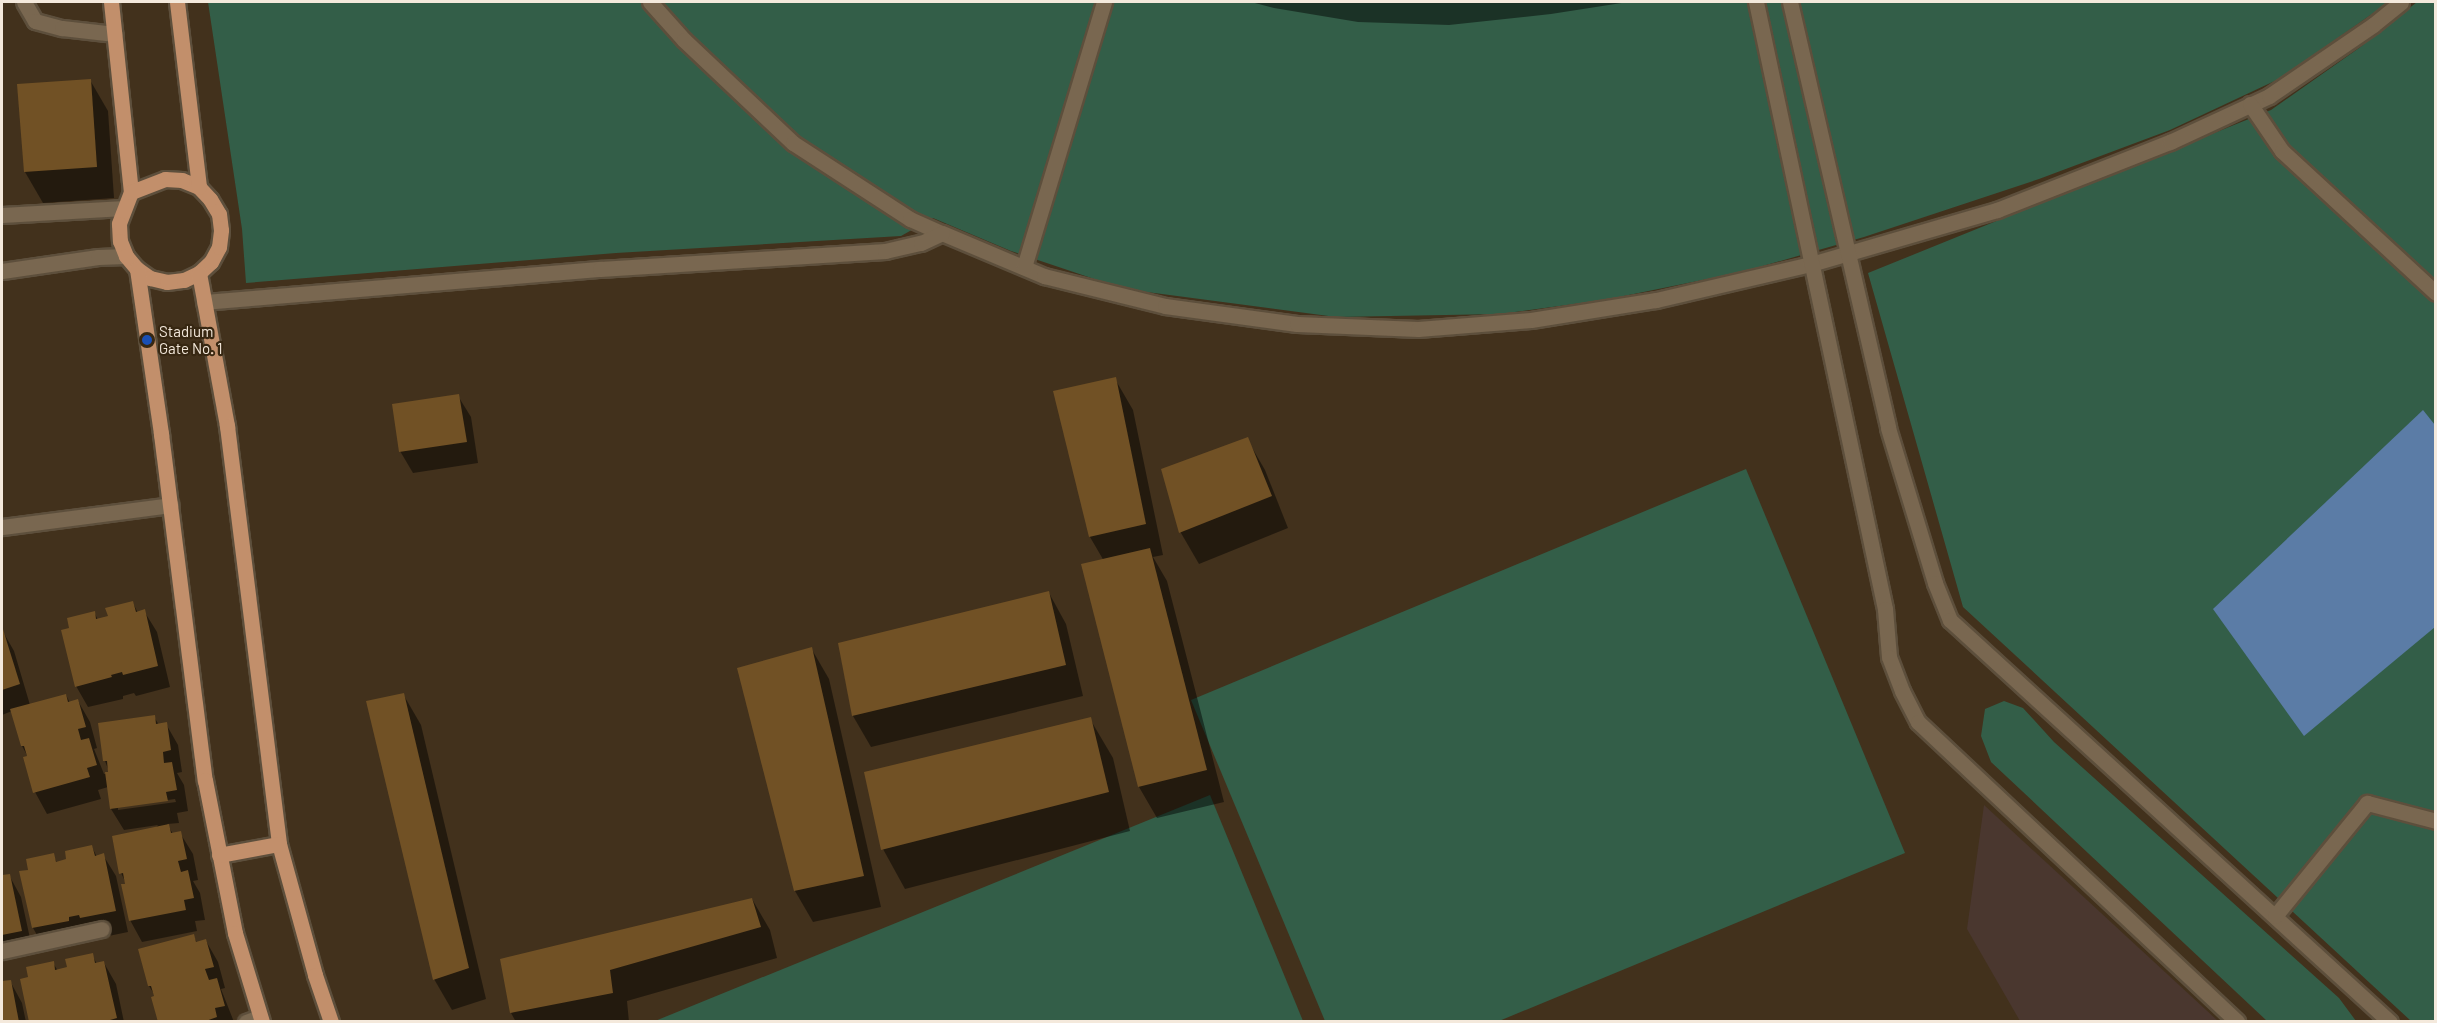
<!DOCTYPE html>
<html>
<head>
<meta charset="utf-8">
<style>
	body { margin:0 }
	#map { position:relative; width:2437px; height:1023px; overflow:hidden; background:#42311c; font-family:Barlow,sans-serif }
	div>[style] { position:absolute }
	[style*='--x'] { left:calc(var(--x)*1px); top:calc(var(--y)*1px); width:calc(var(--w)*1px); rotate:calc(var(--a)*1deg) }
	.industrial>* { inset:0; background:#4a372f }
	.green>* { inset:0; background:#335e48 }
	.water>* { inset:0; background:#5b7ca6 }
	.shadow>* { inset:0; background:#0007 }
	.building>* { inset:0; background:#715125 }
	.roads { filter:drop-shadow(2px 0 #5d4f3c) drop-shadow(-2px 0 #5d4f3c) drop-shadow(0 2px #5d4f3c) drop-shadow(0 -2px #5d4f3c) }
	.minor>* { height:15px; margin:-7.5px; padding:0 7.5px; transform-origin:7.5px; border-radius:7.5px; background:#796750 }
	.major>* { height:15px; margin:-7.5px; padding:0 7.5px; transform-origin:7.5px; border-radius:7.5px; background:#c28f6b }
	.dots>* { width:16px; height:16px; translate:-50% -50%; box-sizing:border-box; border:3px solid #372712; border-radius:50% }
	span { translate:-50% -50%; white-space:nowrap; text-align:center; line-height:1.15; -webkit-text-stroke:4.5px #372712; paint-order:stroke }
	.poi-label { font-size:15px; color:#f4e9dc }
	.left { translate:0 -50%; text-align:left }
	.frame { position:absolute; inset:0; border:3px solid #f4e9dc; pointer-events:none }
</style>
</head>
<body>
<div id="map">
	<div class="industrial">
		<i style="clip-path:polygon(1984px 805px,2218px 1021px,2020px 1021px,1967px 929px)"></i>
	</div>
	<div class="green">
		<i style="clip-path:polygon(208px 2px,2389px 2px,2281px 78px,2170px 130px,2039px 179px,1864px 237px,1742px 272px,1604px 300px,1500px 314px,1336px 317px,1124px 289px,1011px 251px,933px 218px,901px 236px,616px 253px,246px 283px,242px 229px)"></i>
		<i style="clip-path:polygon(2417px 2px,2435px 2px,2435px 1021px,2411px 1021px,1963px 607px,1868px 273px,2271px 110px,2359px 48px)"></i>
		<i style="clip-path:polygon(1746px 469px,1905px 853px,1499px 1021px,1325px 1021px,1191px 700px)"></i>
		<i style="clip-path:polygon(2004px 701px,2023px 708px,2054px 742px,2339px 998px,2356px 1021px,2267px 1021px,1991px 762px,1981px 736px,1985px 709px)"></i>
		<i style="clip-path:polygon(1210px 795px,1303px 1021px,655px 1021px)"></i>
	</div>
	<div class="water">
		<i style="clip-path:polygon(2423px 410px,2435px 425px,2435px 627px,2304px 736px,2213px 609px)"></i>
	</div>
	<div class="shadow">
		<i style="clip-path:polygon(1251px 2px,1628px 2px,1551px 14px,1449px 25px,1358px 22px,1274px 8px)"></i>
		<i style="clip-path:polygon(90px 80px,108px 111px,114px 198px,43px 203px,25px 172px)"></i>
		<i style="clip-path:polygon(1115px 379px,1133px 410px,1163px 555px,1153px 557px,1167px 581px,1224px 802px,1157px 818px,1139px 787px,1083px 565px,1104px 561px,1090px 537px)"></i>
		<i style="clip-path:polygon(458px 396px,471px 417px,478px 463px,413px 473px,400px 451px)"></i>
		<i style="clip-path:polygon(1247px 439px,1265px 470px,1288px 528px,1199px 564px,1181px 533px,1163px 470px)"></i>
		<i style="clip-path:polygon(1049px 593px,1066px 624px,1083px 696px,871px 747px,853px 716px,840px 644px)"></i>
		<i style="clip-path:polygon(133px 603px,138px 613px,144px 611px,157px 632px,170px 687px,136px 696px,134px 693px,123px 696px,123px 699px,88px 707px,76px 686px,71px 629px,94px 612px,98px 620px,110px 617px)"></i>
		<i style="clip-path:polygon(evenodd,2px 630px,14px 651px,30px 705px,66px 695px,70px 703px,78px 701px,90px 722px,97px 748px,94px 749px,104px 774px,110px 774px,105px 761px,154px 717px,159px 725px,166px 724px,178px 745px,182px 772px,177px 773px,184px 785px,188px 811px,177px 813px,179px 823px,167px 824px,173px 834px,180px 833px,193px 854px,198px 880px,193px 881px,200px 893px,205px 920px,195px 921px,197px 931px,142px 942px,130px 920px,127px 885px,121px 873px,158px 825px,124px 830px,111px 809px,108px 787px,98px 790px,101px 799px,47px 814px,35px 792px,28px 757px,22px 746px,12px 711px,2px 715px,2px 630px,175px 799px,176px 802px,118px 810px,118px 807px,175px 799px)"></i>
		<i style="clip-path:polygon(811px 648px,829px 679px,881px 907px,813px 922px,795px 891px,739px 669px)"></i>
		<i style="clip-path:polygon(403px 694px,421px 725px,486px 999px,452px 1010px,434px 979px)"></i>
		<i style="clip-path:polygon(1090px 719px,1113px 758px,1130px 831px,905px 889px,883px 849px)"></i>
		<i style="clip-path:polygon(92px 847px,97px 857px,103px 855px,116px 876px,128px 932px,94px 939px,92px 936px,80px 939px,80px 942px,45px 949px,33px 928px,21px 872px,30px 871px,53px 855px,57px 863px,68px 860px)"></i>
		<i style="clip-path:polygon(2px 874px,3px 876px,9px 875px,21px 897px,33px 952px,2px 959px)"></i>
		<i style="clip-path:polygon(752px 899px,770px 930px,777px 958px,627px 1001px,629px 1022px,516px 1022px,511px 1013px)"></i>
		<i style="clip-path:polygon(193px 935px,197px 943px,206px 941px,218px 962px,225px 988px,221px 989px,234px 1022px,160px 1022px,156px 997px,149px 986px)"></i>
		<i style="clip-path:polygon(92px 955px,97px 964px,104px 963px,116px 984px,124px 1022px,30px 1022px,30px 978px,53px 963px,58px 971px,69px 968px)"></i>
		<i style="clip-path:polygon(2px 979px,4px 982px,10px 981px,22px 1003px,26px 1022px,2px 1022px)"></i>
	</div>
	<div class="building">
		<i style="clip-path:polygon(91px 79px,97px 167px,24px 172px,17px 84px)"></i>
		<i style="clip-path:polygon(1116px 377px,1146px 524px,1089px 537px,1053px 391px)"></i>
		<i style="clip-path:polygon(459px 394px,467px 442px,399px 452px,392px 404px)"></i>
		<i style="clip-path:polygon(1248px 437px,1272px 496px,1179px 533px,1161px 469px)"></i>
		<i style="clip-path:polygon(1150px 548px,1207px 770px,1138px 787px,1081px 564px)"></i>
		<i style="clip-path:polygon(1049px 591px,1066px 665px,852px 716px,838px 643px)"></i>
		<i style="clip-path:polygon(133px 601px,136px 612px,145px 609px,158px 666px,123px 675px,122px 672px,111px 675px,112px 677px,75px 687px,61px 630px,69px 628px,67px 618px,95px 611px,96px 619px,108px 616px,105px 608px)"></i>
		<i style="clip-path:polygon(2px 626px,20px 684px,2px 690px)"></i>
		<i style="clip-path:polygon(812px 647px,864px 876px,794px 891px,737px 668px)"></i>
		<i style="clip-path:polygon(404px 693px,469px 968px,433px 980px,366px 701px)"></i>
		<i style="clip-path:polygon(66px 694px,68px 702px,78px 699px,86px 727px,78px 729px,81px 740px,89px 738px,97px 765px,87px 768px,90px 777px,33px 793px,23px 757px,27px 756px,24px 746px,21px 746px,10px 709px)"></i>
		<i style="clip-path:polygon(155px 715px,156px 724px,167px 722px,171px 750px,163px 752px,164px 763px,172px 762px,177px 790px,166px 792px,168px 801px,110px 809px,105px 772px,108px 772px,107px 761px,103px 761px,98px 723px)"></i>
		<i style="clip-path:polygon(1091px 717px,1109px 792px,881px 850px,864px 772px)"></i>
		<i style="clip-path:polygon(169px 824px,171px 833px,181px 831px,187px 859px,178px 861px,181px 872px,188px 870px,194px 898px,184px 900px,186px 910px,129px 921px,121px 884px,125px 884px,123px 873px,119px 874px,112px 836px)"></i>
		<i style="clip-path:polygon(92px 845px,95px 856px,104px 853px,116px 911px,80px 918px,79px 915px,69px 917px,69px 921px,32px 928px,19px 871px,28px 870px,26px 859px,54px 853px,56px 862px,66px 859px,65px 851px)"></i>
		<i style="clip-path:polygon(10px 874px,22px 931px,2px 935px,2px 875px)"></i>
		<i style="clip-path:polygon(752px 898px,761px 927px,610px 970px,613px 993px,510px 1013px,500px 959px)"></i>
		<i style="clip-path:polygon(194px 934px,196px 942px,206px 939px,214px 967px,205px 969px,209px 980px,217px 978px,225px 1006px,215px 1008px,217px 1017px,203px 1022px,158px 1022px,151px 997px,154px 996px,151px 986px,148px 986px,138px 949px)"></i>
		<i style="clip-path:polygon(93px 953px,95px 963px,104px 961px,117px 1018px,103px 1022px,29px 1022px,20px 979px,28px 977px,26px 967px,54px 961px,55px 970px,67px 967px,65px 959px)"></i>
		<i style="clip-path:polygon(11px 980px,19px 1022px,2px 1022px,2px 981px)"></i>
	</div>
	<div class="roads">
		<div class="minor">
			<i style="--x:24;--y:2;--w:22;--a:60"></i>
			<i style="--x:35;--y:21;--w:28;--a:15"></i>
			<i style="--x:62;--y:28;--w:53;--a:6.5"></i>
			<i style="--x:650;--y:2;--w:51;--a:48.2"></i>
			<i style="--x:684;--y:40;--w:150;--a:43.4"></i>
			<i style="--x:793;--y:143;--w:140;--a:33"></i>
			<i style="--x:910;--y:219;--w:35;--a:24"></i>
			<i style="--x:942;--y:233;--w:111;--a:22.9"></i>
			<i style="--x:1044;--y:276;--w:125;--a:13.9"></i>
			<i style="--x:1165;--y:306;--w:133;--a:7.8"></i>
			<i style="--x:1297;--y:324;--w:121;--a:2.4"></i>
			<i style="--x:1418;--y:329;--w:113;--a:-4.6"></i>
			<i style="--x:1531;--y:320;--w:127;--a:-9.1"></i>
			<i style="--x:1656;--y:300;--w:159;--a:-13.1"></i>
			<i style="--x:1811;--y:264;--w:194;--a:-16.2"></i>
			<i style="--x:1997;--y:210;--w:186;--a:-21.5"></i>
			<i style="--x:2170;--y:142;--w:109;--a:-24.9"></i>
			<i style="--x:2269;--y:96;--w:126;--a:-34.3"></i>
			<i style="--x:2373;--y:25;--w:36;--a:-39"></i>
			<i style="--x:1756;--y:2;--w:621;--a:78"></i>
			<i style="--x:1885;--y:609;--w:48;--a:85.2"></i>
			<i style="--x:1889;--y:657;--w:36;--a:69"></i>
			<i style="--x:1902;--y:691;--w:35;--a:63"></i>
			<i style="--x:1918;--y:722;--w:438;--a:43.2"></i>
			<i style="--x:1790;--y:2;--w:437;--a:77"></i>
			<i style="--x:1888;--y:428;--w:162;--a:73.1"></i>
			<i style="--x:1935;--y:583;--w:40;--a:68"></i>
			<i style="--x:1950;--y:620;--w:596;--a:42.42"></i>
			<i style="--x:2250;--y:104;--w:57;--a:55.8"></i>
			<i style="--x:2282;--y:151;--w:209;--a:42.7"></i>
			<i style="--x:2;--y:215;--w:122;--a:-3.3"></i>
			<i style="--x:1024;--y:267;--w:277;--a:-73.2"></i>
			<i style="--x:2;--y:271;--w:97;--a:-8.3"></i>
			<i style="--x:98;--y:257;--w:28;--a:-2"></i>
			<i style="--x:204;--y:302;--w:397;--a:-4.8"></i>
			<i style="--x:600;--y:269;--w:286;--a:-3.6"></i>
			<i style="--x:885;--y:251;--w:37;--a:-13"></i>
			<i style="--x:921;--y:243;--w:23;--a:-25"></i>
			<i style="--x:2;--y:527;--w:170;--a:-7.4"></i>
			<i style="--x:2275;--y:916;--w:146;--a:-50.8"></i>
			<i style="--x:2367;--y:803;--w:71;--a:14.6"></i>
			<i style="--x:2;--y:951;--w:102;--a:-12.4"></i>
			<i style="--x:246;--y:1022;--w:15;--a:-20"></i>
		</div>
		<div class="major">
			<i style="--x:111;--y:2;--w:191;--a:84"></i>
			<i style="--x:131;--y:192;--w:34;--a:111"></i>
			<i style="--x:119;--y:224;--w:17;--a:87"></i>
			<i style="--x:120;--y:241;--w:16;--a:68"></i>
			<i style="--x:126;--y:256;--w:17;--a:50"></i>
			<i style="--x:137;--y:269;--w:16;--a:35"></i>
			<i style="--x:150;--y:278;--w:17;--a:13"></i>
			<i style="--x:167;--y:282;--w:17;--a:-7"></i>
			<i style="--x:184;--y:280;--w:17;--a:-25"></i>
			<i style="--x:199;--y:273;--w:16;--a:-43"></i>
			<i style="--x:211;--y:262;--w:17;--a:-62"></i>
			<i style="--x:219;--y:247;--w:17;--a:-83"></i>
			<i style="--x:221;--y:230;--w:16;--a:-97"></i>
			<i style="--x:219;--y:214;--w:17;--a:-121"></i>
			<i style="--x:210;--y:199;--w:16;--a:-133"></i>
			<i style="--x:199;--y:187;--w:18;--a:-158"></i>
			<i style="--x:182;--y:180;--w:17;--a:-177"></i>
			<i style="--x:165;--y:179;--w:36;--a:159"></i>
			<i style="--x:177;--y:2;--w:186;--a:83.2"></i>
			<i style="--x:137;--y:269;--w:167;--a:81.7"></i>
			<i style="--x:161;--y:434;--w:349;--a:82.8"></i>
			<i style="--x:205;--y:780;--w:156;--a:78.9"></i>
			<i style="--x:235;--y:933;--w:93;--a:73.1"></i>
			<i style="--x:199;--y:273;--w:156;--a:79.6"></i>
			<i style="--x:227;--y:426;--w:421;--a:82.9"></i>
			<i style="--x:279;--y:844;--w:136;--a:74.6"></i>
			<i style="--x:315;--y:975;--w:50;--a:71.2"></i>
			<i style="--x:219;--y:855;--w:61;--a:-10.4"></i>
		</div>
	</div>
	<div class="dots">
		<i style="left:147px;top:340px;background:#1a4fb4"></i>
	</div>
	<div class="poi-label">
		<span class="left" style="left:159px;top:340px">Stadium<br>Gate No. 1</span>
	</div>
	<div class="frame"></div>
</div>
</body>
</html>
